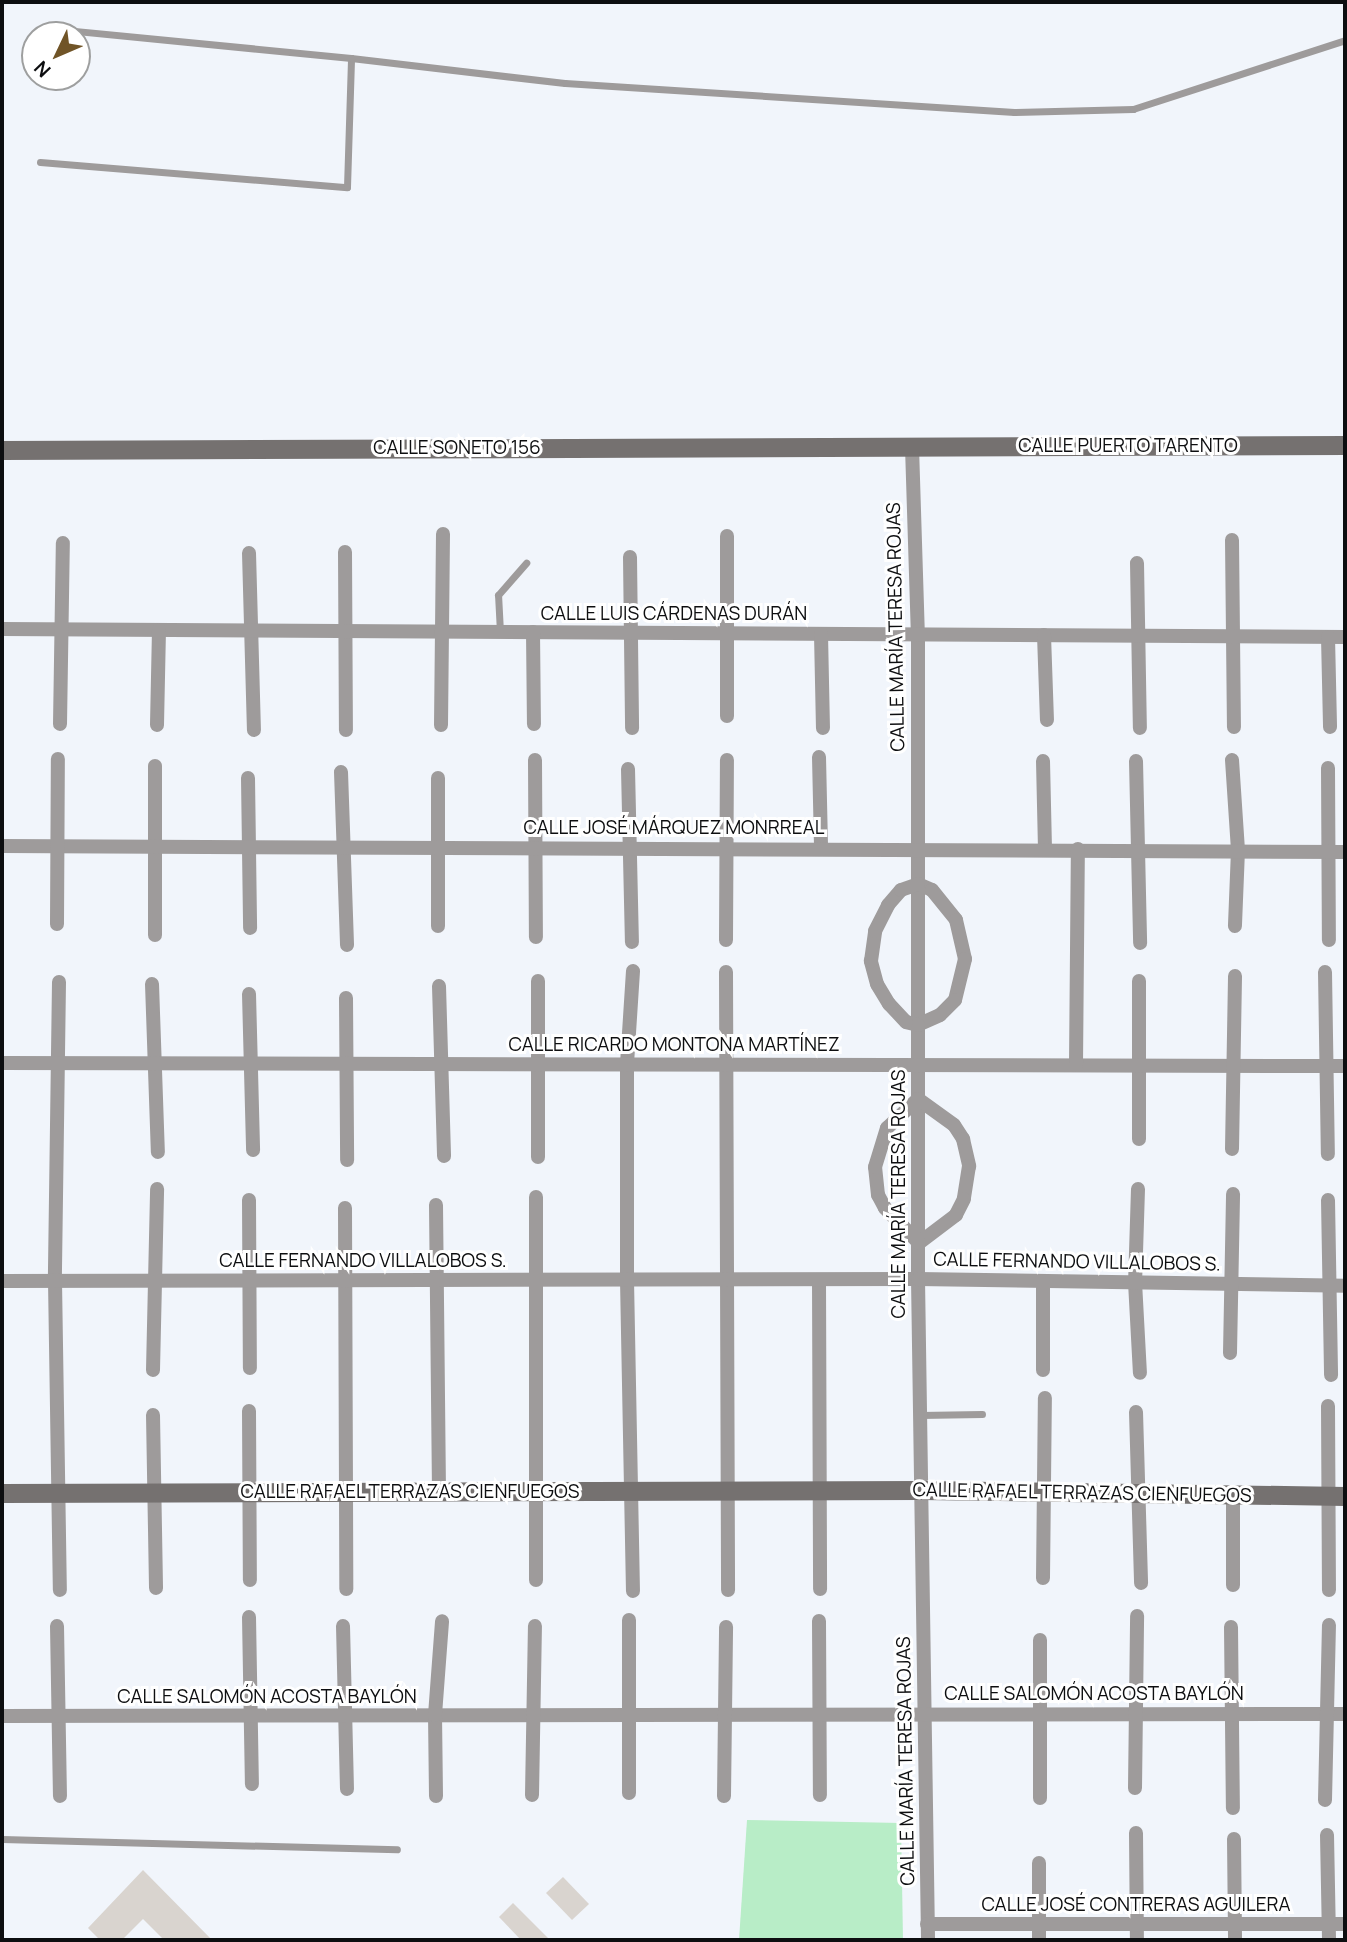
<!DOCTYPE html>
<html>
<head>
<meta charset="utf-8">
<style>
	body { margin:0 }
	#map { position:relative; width:1347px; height:1942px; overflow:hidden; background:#f1f5fb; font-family:Manrope,sans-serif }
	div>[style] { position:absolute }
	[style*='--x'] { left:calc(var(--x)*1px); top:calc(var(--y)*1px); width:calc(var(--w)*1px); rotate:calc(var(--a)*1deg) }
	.green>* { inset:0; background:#b8edc7 }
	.building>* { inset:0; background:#d9d4cf }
	.lane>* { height:7px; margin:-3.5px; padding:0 3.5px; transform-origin:3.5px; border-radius:3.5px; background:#9e9b9b }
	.street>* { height:14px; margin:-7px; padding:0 7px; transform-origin:7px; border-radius:7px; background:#9e9b9b }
	.secondary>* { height:19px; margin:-9.5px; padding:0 9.5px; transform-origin:9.5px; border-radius:9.5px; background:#757170 }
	span { translate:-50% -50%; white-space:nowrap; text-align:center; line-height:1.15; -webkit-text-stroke:6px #fff; paint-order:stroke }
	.street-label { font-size:19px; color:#0d0e10 }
	.frame { position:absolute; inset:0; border:4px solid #0d0e10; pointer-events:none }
	.north { position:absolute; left:21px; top:21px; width:70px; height:70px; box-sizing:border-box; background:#fff; border:2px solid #9e9f9f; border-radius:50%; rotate:226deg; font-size:19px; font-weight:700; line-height:28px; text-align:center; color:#0d0e10 }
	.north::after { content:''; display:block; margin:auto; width:24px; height:32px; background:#705427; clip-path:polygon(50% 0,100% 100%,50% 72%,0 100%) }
</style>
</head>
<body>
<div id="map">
	<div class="green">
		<i style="clip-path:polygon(747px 1820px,901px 1823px,903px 1940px,739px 1940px)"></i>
	</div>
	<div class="building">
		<i style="clip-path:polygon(143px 1870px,212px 1940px,164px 1940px,143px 1919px,122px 1940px,100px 1940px,88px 1928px)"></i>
		<i style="clip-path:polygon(563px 1877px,589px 1904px,572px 1920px,546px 1893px)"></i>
		<i style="clip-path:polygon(513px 1903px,550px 1940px,521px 1940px,499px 1917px)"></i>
	</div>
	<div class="lane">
		<i style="--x:351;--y:58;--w:215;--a:6.7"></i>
		<i style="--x:565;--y:83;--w:450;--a:3.7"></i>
		<i style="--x:1014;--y:112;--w:119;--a:-1.4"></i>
		<i style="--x:1133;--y:109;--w:223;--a:-18"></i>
		<i style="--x:40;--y:162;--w:308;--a:4.7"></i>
		<i style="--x:347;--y:187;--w:129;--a:-88.2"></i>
		<i style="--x:351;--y:58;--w:296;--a:-174.4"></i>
		<i style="--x:500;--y:632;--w:37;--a:-93"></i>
		<i style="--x:498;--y:595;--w:43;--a:-48.8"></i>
		<i style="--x:920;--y:1415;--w:62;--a:-0.9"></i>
		<i style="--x:2;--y:1839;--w:395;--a:1.5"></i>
	</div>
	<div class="street">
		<i style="--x:912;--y:447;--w:187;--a:88.2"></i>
		<i style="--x:918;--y:634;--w:645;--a:90"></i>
		<i style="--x:918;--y:1279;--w:661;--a:89.13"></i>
		<i style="--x:727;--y:536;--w:180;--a:90"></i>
		<i style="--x:1232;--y:540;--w:187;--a:89.4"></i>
		<i style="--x:345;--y:552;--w:178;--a:89.7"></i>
		<i style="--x:249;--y:553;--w:177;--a:88.4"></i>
		<i style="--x:630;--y:557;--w:171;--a:89.3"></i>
		<i style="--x:1137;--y:563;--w:165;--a:89"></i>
		<i style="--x:2;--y:629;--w:1343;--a:0.34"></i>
		<i style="--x:533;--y:632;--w:92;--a:89.4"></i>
		<i style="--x:821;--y:634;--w:94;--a:88.8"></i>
		<i style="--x:1044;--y:635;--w:85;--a:88"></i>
		<i style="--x:1328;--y:637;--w:90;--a:88.7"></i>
		<i style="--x:60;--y:724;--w:181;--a:-89.1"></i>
		<i style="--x:157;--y:725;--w:95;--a:-88.8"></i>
		<i style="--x:441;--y:725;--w:191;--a:-89.4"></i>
		<i style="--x:819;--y:757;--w:90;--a:88.7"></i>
		<i style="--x:535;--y:760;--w:177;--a:89.7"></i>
		<i style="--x:1232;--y:760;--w:90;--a:86.2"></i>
		<i style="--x:1238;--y:850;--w:76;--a:92.3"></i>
		<i style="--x:1043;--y:761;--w:88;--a:88.7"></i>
		<i style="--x:1136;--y:761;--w:182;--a:88.7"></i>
		<i style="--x:155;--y:766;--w:169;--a:90"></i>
		<i style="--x:1328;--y:768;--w:172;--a:89.7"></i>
		<i style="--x:628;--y:769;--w:173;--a:88.7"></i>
		<i style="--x:341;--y:772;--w:173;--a:88"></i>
		<i style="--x:248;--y:778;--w:150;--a:89.2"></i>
		<i style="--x:438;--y:778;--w:148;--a:90"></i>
		<i style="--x:2;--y:846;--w:1343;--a:0.26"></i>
		<i style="--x:918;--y:884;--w:15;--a:23"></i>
		<i style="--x:932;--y:890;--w:38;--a:51"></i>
		<i style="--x:956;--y:920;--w:40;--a:77"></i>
		<i style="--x:965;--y:959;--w:42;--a:103.7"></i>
		<i style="--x:955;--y:1000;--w:21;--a:135"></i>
		<i style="--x:940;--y:1015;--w:24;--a:156"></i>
		<i style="--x:918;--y:1025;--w:12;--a:-166"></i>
		<i style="--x:906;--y:1022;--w:25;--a:-133"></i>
		<i style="--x:889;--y:1004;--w:23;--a:-121"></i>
		<i style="--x:877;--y:984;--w:24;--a:-105"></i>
		<i style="--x:871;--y:961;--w:30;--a:-82"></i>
		<i style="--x:875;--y:931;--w:29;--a:-63"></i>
		<i style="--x:888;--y:905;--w:20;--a:-49"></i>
		<i style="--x:901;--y:890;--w:18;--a:-19"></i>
		<i style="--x:57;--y:924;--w:165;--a:-89.7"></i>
		<i style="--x:726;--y:940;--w:180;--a:-89.7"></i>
		<i style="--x:633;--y:971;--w:93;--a:93.7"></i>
		<i style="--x:627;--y:1064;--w:216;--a:90"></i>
		<i style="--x:627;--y:1280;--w:311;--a:88.9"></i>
		<i style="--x:726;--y:972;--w:618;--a:89.81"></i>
		<i style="--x:1325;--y:972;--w:182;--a:89.1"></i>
		<i style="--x:538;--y:981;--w:176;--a:90"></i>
		<i style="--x:1139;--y:981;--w:158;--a:90"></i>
		<i style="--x:59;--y:982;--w:299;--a:90.8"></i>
		<i style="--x:55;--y:1281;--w:309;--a:89.1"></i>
		<i style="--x:152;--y:984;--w:168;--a:88"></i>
		<i style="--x:439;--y:986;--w:170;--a:88.3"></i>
		<i style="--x:249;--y:994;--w:156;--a:88.5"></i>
		<i style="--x:346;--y:998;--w:162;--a:89.6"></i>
		<i style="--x:2;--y:1063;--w:1343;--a:0.13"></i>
		<i style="--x:1076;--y:1065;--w:216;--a:-89.5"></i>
		<i style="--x:918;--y:1099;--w:44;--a:35.8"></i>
		<i style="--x:954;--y:1125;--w:17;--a:57"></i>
		<i style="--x:963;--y:1139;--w:28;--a:77"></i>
		<i style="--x:969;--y:1166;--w:33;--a:99"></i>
		<i style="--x:964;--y:1199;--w:18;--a:117"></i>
		<i style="--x:956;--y:1215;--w:46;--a:142.9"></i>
		<i style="--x:919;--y:1243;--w:49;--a:-134.2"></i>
		<i style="--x:885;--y:1208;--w:15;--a:-118"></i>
		<i style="--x:878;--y:1195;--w:28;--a:-96"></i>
		<i style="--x:875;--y:1167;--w:41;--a:-72.9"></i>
		<i style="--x:887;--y:1128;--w:42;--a:-43.1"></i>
		<i style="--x:1232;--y:1149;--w:173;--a:-89"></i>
		<i style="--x:1138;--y:1189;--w:93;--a:91.8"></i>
		<i style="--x:1135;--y:1282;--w:91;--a:86.9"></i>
		<i style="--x:249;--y:1200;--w:168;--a:89.7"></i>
		<i style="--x:1328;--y:1200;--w:175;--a:89"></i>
		<i style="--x:436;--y:1205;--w:287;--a:89.4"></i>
		<i style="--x:345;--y:1208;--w:381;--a:89.8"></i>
		<i style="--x:819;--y:1280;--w:309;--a:89.8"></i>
		<i style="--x:2;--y:1281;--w:916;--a:-0.13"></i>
		<i style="--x:918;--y:1279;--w:427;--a:0.9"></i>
		<i style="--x:1043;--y:1281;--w:89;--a:90"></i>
		<i style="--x:1230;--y:1353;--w:159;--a:-88.9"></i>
		<i style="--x:153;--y:1370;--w:181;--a:-88.7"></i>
		<i style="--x:1328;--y:1406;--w:184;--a:89.7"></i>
		<i style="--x:249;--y:1411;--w:169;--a:89.7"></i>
		<i style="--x:1136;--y:1412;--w:171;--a:88.3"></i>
		<i style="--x:153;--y:1415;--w:173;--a:89"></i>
		<i style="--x:1043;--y:1578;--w:180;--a:-89.4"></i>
		<i style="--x:536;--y:1580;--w:383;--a:-90"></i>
		<i style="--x:1233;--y:1585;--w:90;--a:-90"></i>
		<i style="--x:249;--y:1617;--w:167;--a:89"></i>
		<i style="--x:629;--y:1620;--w:173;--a:90"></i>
		<i style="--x:819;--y:1621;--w:174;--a:89.7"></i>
		<i style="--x:57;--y:1626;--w:170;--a:89"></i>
		<i style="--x:343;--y:1626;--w:163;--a:88.6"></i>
		<i style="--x:1231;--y:1627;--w:181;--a:89.4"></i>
		<i style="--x:1040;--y:1640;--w:158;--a:90"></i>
		<i style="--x:2;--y:1716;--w:1343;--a:-0.09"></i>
		<i style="--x:1135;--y:1788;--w:172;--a:-89.3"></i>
		<i style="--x:532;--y:1795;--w:169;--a:-89"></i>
		<i style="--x:436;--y:1796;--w:81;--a:-90.7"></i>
		<i style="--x:435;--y:1715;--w:94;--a:-85.7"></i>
		<i style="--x:724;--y:1796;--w:169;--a:-89.3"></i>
		<i style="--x:1325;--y:1800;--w:175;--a:-88.7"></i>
		<i style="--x:1136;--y:1833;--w:107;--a:89.5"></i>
		<i style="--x:1327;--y:1835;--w:105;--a:88.9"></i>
		<i style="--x:1234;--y:1839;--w:101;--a:89.4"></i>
		<i style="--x:927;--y:1924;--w:418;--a:0"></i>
		<i style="--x:1039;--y:1940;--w:77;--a:-90"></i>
	</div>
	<div class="secondary">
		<i style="--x:2;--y:450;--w:1343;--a:-0.21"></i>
		<i style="--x:2;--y:1493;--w:919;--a:-0.19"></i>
		<i style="--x:921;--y:1490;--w:424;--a:0.8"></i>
	</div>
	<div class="street-label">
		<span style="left:1128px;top:446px">CALLE PUERTO TARENTO</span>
		<span style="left:457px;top:448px">CALLE SONETO 156</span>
		<span style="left:674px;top:614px">CALLE LUIS CÁRDENAS DURÁN</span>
		<span style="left:896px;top:627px;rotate:-91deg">CALLE MARÍA TERESA ROJAS</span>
		<span style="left:674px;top:828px">CALLE JOSÉ MÁRQUEZ MONRREAL</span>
		<span style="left:674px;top:1045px">CALLE RICARDO MONTONA MARTÍNEZ</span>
		<span style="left:899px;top:1194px;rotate:-90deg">CALLE MARÍA TERESA ROJAS</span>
		<span style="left:363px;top:1261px">CALLE FERNANDO VILLALOBOS S.</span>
		<span style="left:1077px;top:1262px;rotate:1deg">CALLE FERNANDO VILLALOBOS S.</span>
		<span style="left:410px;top:1492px">CALLE RAFAEL TERRAZAS CIENFUEGOS</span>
		<span style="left:1082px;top:1493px;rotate:1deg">CALLE RAFAEL TERRAZAS CIENFUEGOS</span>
		<span style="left:1094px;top:1694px">CALLE SALOMÓN ACOSTA BAYLÓN</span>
		<span style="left:267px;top:1697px">CALLE SALOMÓN ACOSTA BAYLÓN</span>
		<span style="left:906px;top:1761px;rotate:-91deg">CALLE MARÍA TERESA ROJAS</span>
		<span style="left:1136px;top:1905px">CALLE JOSÉ CONTRERAS AGUILERA</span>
	</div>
	<div class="frame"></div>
	<div class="north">N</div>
</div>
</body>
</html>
